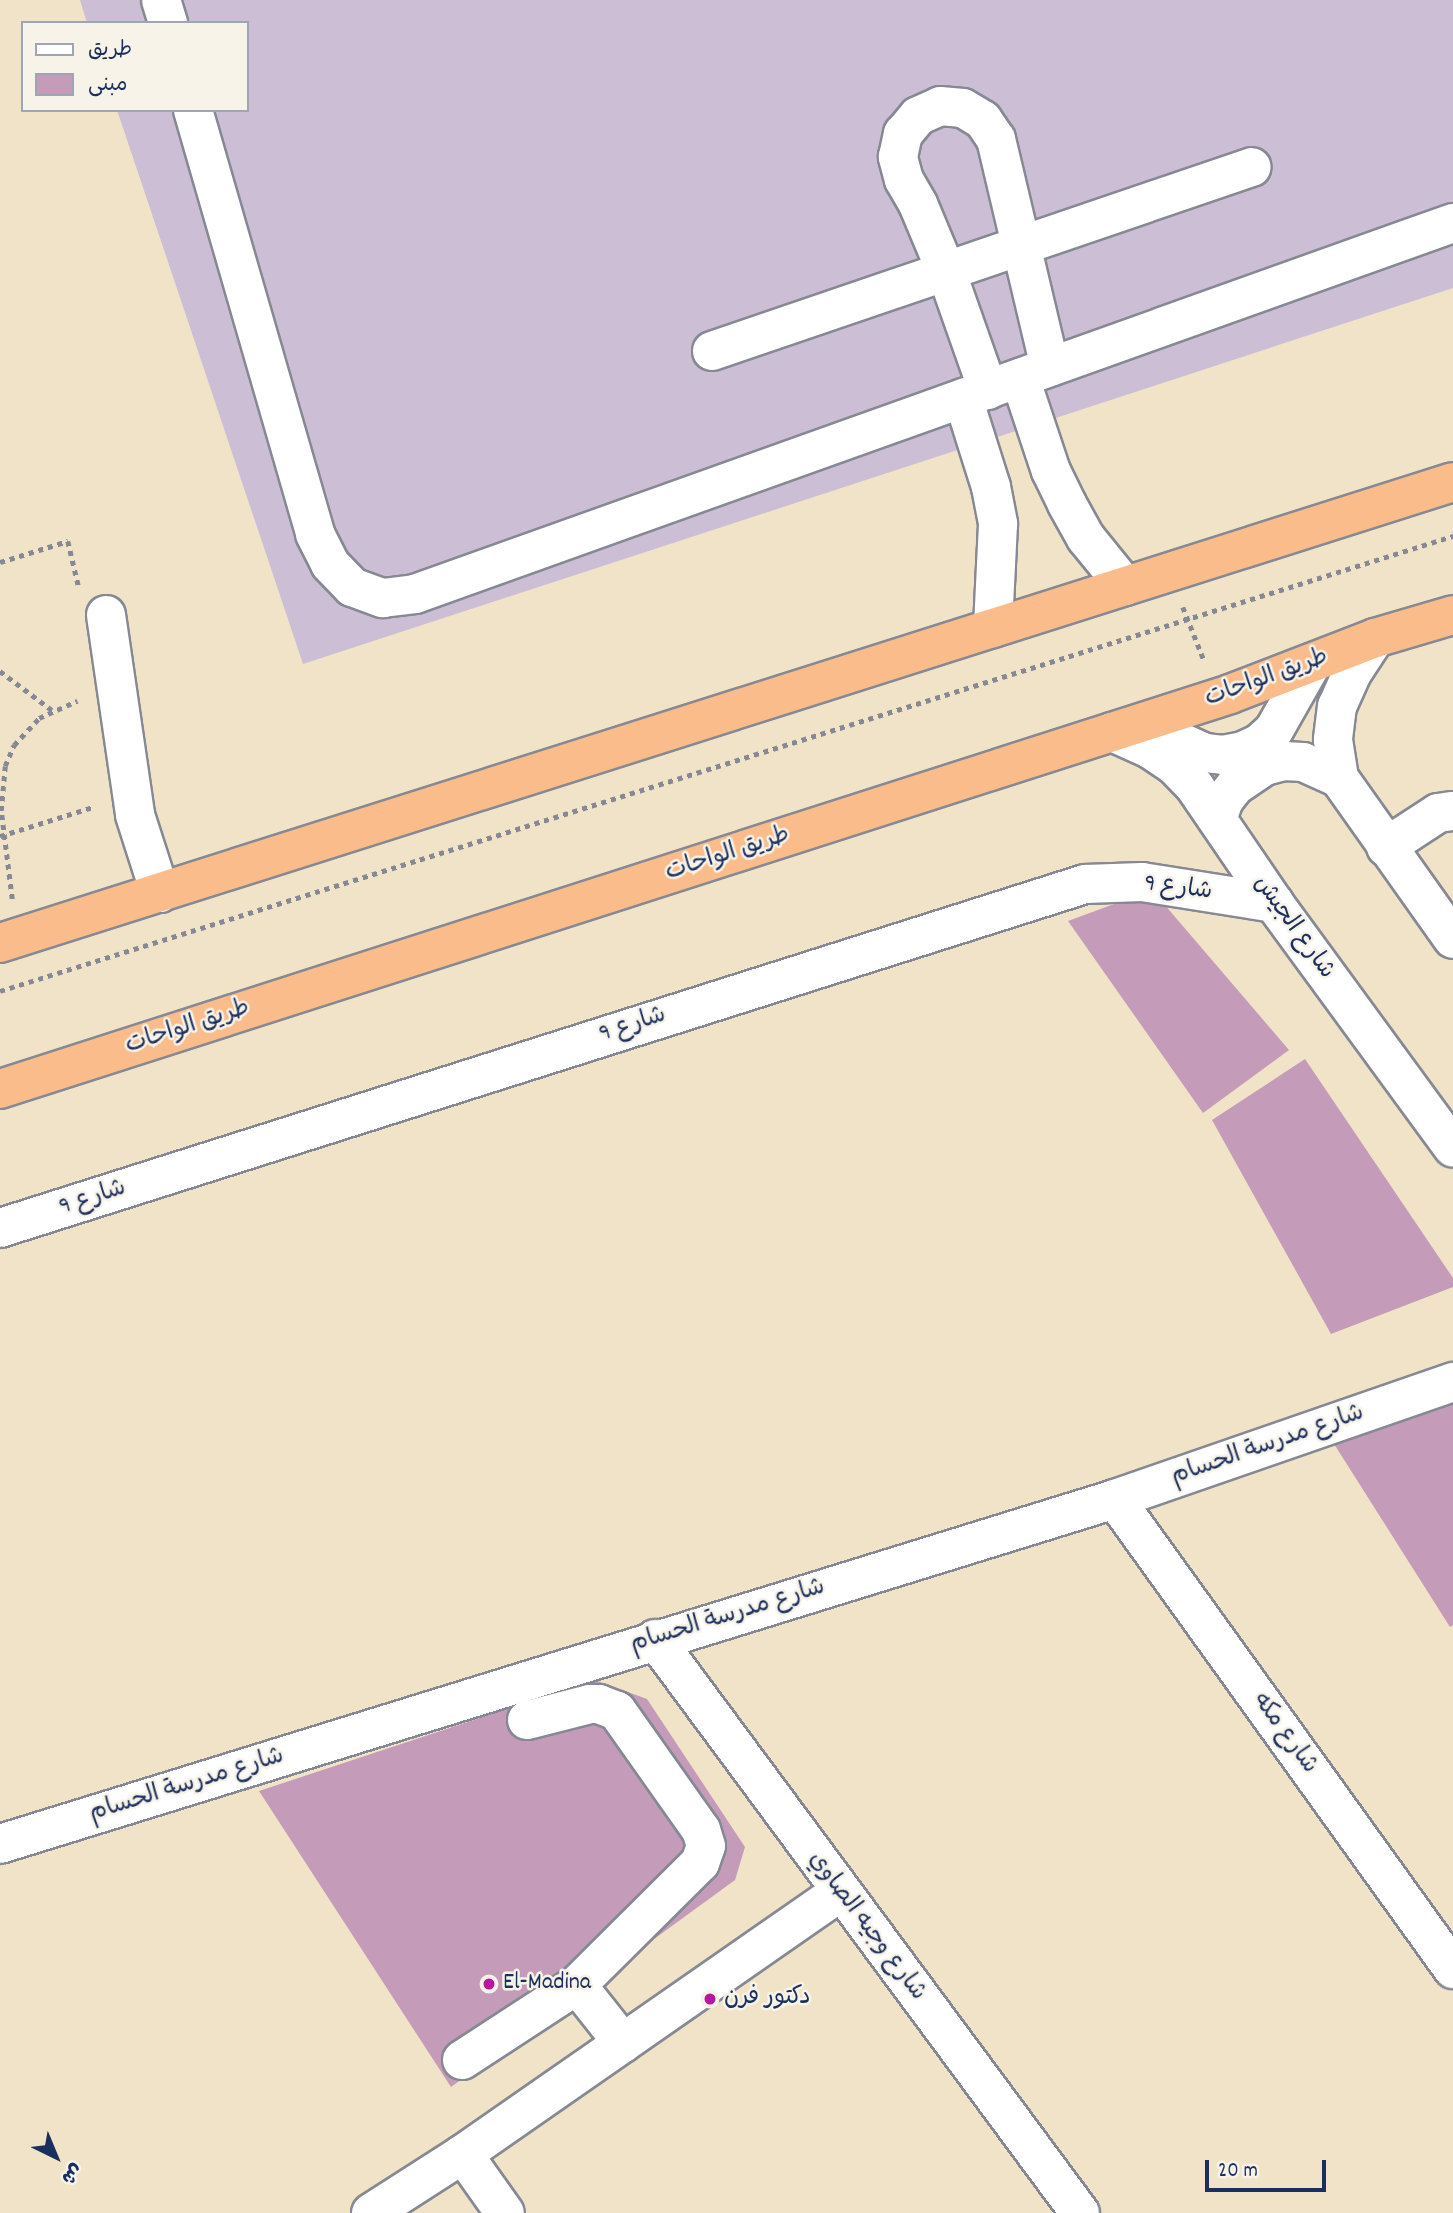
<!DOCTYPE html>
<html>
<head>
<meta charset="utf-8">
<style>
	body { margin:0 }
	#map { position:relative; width:1453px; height:2213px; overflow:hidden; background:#f1e3c8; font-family:Dekko,"Playpen Sans Arabic",sans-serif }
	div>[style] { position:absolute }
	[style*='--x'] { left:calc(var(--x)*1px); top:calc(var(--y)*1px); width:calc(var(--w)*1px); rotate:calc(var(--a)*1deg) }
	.industrial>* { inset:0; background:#ccbed4 }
	.building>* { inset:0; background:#c49bb9 }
	.path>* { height:4.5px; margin-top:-2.25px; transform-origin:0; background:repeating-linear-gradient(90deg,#868993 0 5px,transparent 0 10px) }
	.roads { filter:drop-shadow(2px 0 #868993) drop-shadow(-2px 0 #868993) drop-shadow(0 2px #868993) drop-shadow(0 -2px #868993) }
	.minor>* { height:38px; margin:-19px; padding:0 19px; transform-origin:19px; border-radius:19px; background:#fff }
	.highway>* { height:38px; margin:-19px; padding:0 19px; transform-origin:19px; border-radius:19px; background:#f9bc8a }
	.dots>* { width:19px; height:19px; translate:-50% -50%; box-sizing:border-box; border:4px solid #f7f3e8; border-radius:50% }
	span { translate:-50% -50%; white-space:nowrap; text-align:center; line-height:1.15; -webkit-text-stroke:5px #f7f3e8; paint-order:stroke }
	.street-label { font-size:24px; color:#1b2f5e }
	.poi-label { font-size:24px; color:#1b2f5e }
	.left { translate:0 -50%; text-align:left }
	.legend { position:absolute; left:21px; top:21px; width:228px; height:91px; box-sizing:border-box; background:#f7f3e8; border:2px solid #9fa5b1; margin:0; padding:9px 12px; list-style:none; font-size:21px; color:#1b2f5e }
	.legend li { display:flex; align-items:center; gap:14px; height:35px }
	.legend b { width:35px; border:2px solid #9fa5b1 }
	.north { position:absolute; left:21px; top:2122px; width:70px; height:70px; -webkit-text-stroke:5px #f7f3e8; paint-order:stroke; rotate:137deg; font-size:19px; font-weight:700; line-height:28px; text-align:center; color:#1b2f5e }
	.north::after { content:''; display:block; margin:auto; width:24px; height:32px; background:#1b2f5e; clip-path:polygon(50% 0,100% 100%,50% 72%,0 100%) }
	.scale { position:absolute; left:1205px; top:2160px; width:121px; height:32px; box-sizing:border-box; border:4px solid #1b2f5e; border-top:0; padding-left:9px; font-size:21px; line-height:24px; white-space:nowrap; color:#1b2f5e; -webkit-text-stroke:5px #f7f3e8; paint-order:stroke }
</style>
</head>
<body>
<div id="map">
	<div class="industrial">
		<i style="clip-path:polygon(80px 0,1453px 0,1453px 288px,303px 664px,117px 110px,247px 110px,247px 23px,87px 23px)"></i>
	</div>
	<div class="building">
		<i style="clip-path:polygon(1152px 890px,1289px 1050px,1203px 1113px,1068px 921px)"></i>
		<i style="clip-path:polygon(1305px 1059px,1453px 1278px,1453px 1287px,1331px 1334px,1212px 1120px)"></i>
		<i style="clip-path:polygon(1453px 1386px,1453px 1625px,1450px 1627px,1329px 1436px)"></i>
		<i style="clip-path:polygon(595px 1680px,647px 1699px,745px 1847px,735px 1880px,451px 2087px,259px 1791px)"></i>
	</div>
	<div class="path">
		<i style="--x:0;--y:562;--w:71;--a:-17.2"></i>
		<i style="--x:68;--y:541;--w:48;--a:76.8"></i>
		<i style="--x:1183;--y:607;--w:57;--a:68.4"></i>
		<i style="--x:0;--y:671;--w:65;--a:36.9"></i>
		<i style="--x:0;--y:836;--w:97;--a:-17.3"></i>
		<i style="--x:12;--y:899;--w:89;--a:-97.1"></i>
		<i style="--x:1;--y:811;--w:45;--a:-84.9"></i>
		<i style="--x:5;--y:766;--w:23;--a:-67"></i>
		<i style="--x:14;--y:745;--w:37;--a:-47"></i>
		<i style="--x:39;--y:718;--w:42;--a:-24.1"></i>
		<i style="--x:0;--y:991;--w:1523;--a:-17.39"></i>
	</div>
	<div class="roads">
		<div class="minor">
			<i style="--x:161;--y:0;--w:24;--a:73"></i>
			<i style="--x:193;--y:110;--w:441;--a:73.9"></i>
			<i style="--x:315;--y:534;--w:34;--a:63"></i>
			<i style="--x:330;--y:564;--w:32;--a:46"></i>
			<i style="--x:352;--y:587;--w:33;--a:20"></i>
			<i style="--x:383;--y:598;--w:32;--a:-7"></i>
			<i style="--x:415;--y:594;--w:1102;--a:-19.67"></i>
			<i style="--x:712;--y:351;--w:570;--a:-18.82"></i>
			<i style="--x:1020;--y:378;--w:98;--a:71.6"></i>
			<i style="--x:1051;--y:471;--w:37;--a:64"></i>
			<i style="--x:1067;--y:504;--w:39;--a:61"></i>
			<i style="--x:1086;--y:538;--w:62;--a:50.9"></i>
			<i style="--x:988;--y:390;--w:126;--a:-109.4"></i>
			<i style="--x:946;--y:271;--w:73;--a:-112.7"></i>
			<i style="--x:918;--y:204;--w:28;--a:-120"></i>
			<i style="--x:904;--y:180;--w:24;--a:-105"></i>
			<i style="--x:898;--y:157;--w:24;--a:-78"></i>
			<i style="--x:903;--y:134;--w:23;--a:-50"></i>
			<i style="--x:918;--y:116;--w:24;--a:-24"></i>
			<i style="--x:940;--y:106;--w:23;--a:5"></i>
			<i style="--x:963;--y:108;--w:23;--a:31"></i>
			<i style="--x:983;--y:120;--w:23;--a:56"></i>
			<i style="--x:996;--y:139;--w:234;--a:76.7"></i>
			<i style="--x:963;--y:398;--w:93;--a:72.5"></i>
			<i style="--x:991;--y:487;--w:38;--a:79"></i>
			<i style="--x:998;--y:524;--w:104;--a:92.8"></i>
			<i style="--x:106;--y:615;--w:202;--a:81.7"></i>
			<i style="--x:135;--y:815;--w:82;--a:72.2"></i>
			<i style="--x:1375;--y:638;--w:42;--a:123.3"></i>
			<i style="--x:1352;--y:673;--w:36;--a:114"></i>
			<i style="--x:1337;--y:706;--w:34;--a:97"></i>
			<i style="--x:1333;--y:740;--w:38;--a:81"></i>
			<i style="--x:1339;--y:778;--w:197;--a:54.7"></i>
			<i style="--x:1147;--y:727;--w:64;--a:24.1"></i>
			<i style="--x:1205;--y:753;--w:18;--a:6"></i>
			<i style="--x:1223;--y:755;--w:20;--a:-11"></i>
			<i style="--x:1243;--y:751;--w:19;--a:-25"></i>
			<i style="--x:1260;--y:743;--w:19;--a:-43"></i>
			<i style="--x:1274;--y:730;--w:77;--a:-60.4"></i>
			<i style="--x:1112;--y:732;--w:42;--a:24.1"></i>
			<i style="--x:1150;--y:749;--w:30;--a:34"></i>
			<i style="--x:1175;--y:766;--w:29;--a:46"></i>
			<i style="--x:1195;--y:787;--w:140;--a:55.7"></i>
			<i style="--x:1274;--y:903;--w:303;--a:53.8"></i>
			<i style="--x:1218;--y:817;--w:18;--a:-71"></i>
			<i style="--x:1224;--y:800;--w:18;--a:-52"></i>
			<i style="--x:1235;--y:786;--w:36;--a:-34"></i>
			<i style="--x:1265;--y:766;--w:20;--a:-15"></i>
			<i style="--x:1284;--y:761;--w:19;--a:3"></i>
			<i style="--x:1303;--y:762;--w:39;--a:24"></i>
			<i style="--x:1386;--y:847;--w:62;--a:-33.2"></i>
			<i style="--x:1438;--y:813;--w:15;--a:-8"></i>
			<i style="--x:0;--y:1228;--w:1138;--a:-17.59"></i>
			<i style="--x:1085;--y:884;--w:57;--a:-2"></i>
			<i style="--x:1142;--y:882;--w:134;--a:9"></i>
			<i style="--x:1115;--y:1499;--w:579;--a:54.28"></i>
			<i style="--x:655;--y:1639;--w:714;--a:53.48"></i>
			<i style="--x:0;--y:1844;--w:1167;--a:-17.19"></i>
			<i style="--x:1115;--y:1499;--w:358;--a:-19.1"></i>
			<i style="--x:577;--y:1985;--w:74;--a:51.6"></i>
			<i style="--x:462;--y:2060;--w:137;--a:-33.1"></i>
			<i style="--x:577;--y:1985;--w:173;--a:-44.8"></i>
			<i style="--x:700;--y:1863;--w:18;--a:-71"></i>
			<i style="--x:706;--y:1846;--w:17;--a:-107"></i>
			<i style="--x:701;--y:1830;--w:146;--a:-125.2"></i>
			<i style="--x:617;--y:1711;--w:19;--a:-159"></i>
			<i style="--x:599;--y:1704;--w:9;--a:180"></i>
			<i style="--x:590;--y:1704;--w:65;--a:165.7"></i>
			<i style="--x:463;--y:2154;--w:72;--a:54.6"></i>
			<i style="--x:371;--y:2213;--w:109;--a:-32.7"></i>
			<i style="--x:463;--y:2154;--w:459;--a:-34.8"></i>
		</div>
		<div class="highway">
			<i style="--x:0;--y:943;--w:1524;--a:-17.6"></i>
			<i style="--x:0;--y:1089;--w:1292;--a:-17.8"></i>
			<i style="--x:1230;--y:694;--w:155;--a:-21.1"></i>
			<i style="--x:1375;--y:638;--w:81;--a:-16.4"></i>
		</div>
	</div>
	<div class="dots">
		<i style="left:489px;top:1984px;background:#b5179e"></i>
		<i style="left:710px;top:1999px;background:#b5179e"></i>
	</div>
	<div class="street-label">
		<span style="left:1267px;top:679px;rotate:-20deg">طريق الواحات</span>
		<span style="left:728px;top:855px;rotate:-18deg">طريق الواحات</span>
		<span style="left:1178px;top:889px;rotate:8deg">شارع 9</span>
		<span style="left:1293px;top:928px;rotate:54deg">شارع الجيش</span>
		<span style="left:633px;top:1026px;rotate:-18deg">شارع 9</span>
		<span style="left:188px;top:1028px;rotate:-18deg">طريق الواحات</span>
		<span style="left:93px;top:1199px;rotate:-18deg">شارع 9</span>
		<span style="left:1268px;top:1446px;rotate:-19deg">شارع مدرسة الحسام</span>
		<span style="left:728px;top:1617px;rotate:-17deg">شارع مدرسة الحسام</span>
		<span style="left:1284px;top:1734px;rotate:54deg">شارع مكه</span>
		<span style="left:187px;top:1786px;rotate:-17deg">شارع مدرسة الحسام</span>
		<span style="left:866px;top:1927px;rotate:53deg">شارع وجيه الصاوي</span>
	</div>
	<div class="poi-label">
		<span class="left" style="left:503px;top:1984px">El-Madina</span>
		<span class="left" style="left:724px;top:1999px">دكتور فرن</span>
	</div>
	<ul class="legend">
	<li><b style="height:9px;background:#fff"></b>طريق</li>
	<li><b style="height:19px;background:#c49bb9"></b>مبنى</li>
	</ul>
	<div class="north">ش</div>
	<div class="scale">20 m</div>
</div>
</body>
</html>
